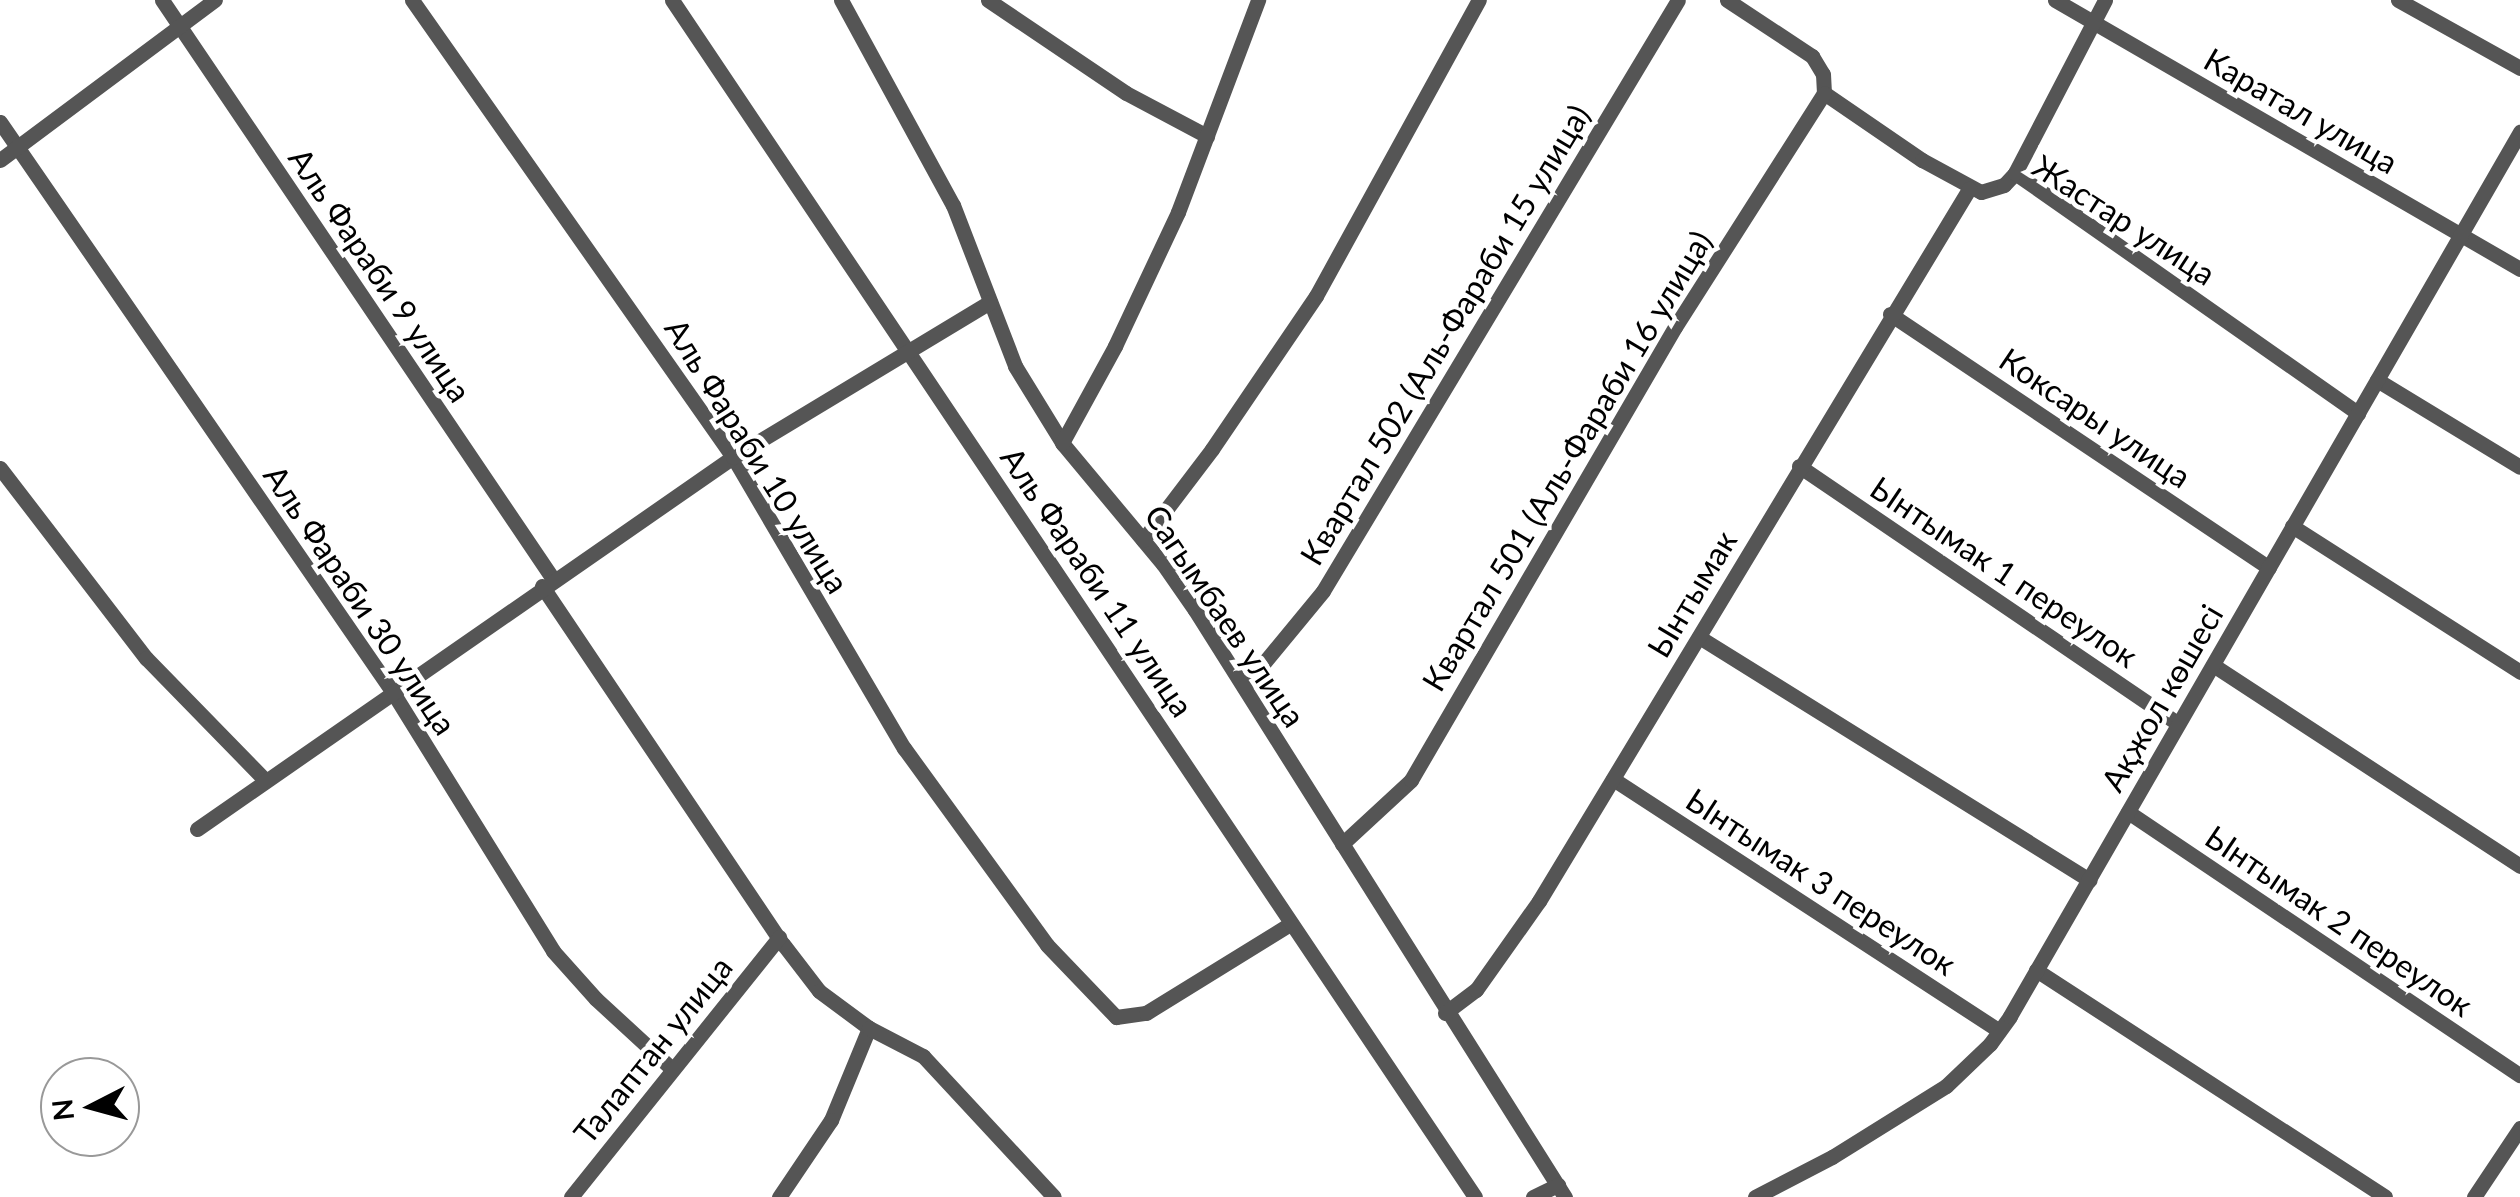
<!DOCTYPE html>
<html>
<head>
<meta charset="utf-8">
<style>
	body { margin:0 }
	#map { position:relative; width:2520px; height:1197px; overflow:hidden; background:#fff; font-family:Lato,sans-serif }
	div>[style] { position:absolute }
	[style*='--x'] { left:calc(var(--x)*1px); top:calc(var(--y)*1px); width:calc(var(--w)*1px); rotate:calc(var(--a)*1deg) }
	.minor>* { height:15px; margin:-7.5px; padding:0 7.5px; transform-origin:7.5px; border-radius:7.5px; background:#555 }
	span { translate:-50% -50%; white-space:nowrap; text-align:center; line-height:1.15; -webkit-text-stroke:9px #fff; paint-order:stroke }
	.street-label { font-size:32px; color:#000 }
	.north { position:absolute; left:40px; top:1057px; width:100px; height:100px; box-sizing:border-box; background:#fff; border:2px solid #999; border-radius:50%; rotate:264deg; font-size:28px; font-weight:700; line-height:40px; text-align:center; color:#000 }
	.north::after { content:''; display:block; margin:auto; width:35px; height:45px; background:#000; clip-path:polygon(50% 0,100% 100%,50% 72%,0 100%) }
</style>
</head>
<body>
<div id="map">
	<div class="minor">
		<i style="--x:162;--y:0;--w:699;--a:55.97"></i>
		<i style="--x:412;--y:0;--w:558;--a:54.92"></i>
		<i style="--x:733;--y:457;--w:338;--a:59.6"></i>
		<i style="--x:904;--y:748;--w:243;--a:54"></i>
		<i style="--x:1047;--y:945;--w:100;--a:46.2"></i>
		<i style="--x:1116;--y:1017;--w:30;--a:-8"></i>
		<i style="--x:1146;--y:1013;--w:169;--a:-31.7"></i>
		<i style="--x:672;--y:0;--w:1441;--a:56.14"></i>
		<i style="--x:841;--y:0;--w:234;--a:61.4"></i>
		<i style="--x:953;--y:205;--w:173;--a:68.9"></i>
		<i style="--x:1015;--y:366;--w:92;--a:58.4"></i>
		<i style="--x:1063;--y:444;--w:156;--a:50.2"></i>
		<i style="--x:1163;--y:564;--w:56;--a:55.2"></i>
		<i style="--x:1195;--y:610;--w:694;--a:57.78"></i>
		<i style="--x:988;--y:0;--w:166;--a:34"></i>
		<i style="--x:1126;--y:93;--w:92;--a:28"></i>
		<i style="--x:1727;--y:0;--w:102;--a:33.4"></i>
		<i style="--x:1812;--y:56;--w:21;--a:59"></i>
		<i style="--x:1823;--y:74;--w:19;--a:87"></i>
		<i style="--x:1824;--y:93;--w:119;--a:34.4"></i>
		<i style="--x:1922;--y:160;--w:67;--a:28.5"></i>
		<i style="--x:1981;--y:192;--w:24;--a:-17"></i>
		<i style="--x:2004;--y:185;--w:16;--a:-47"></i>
		<i style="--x:2015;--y:173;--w:419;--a:35"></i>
		<i style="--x:2055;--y:0;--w:537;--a:30.05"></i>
		<i style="--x:2398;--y:0;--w:140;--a:29.1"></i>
		<i style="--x:0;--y:122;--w:691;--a:55.44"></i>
		<i style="--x:392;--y:691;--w:306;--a:58.2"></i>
		<i style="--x:553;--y:951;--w:64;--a:48.1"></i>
		<i style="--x:596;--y:999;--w:103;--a:42.6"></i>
		<i style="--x:0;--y:160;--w:268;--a:-36.7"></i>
		<i style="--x:2015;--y:173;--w:195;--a:-62.5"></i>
		<i style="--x:1890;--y:314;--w:456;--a:33.8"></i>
		<i style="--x:2377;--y:380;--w:167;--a:31.3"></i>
		<i style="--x:1062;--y:443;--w:111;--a:-61.3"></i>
		<i style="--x:1115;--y:346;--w:148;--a:-64.8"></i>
		<i style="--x:1178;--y:212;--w:227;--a:-69.3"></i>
		<i style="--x:1799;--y:466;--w:458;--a:34.2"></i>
		<i style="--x:0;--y:468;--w:240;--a:52.5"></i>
		<i style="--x:146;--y:658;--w:170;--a:45.7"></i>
		<i style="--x:2292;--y:526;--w:271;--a:32.6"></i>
		<i style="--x:1143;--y:540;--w:114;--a:-52.8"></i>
		<i style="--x:1212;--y:449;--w:185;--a:-55.8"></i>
		<i style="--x:1316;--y:296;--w:338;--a:-61.2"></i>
		<i style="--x:542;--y:586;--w:432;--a:56.1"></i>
		<i style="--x:783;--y:944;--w:59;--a:52.5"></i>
		<i style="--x:819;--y:991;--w:62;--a:36.5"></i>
		<i style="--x:869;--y:1028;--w:100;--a:112.4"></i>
		<i style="--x:831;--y:1120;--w:93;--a:124"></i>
		<i style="--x:1699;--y:637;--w:460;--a:31.9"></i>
		<i style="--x:2213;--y:665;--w:367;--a:33.2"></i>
		<i style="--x:1244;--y:687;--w:124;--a:-50.5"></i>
		<i style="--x:1323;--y:591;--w:689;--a:-59.01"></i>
		<i style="--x:1613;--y:779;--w:461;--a:33.1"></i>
		<i style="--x:2128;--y:812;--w:472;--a:33.9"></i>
		<i style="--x:197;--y:829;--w:652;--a:-34.76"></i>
		<i style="--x:733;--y:457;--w:300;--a:-31.1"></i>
		<i style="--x:1342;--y:844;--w:94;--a:-42.8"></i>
		<i style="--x:1411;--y:780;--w:524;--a:-59.77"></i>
		<i style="--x:1675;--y:327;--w:277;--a:-57.5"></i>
		<i style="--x:2036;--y:970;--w:416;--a:33"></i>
		<i style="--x:1445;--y:1013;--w:39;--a:-37"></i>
		<i style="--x:1476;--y:990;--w:109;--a:-54.7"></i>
		<i style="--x:1539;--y:901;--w:832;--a:-58.87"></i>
		<i style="--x:869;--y:1028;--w:61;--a:27.4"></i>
		<i style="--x:923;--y:1056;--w:192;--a:47.1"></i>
		<i style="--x:571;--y:1197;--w:333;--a:-51.3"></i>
		<i style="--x:1533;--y:1197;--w:28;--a:-26"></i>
		<i style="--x:1755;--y:1197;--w:87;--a:-27.5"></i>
		<i style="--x:1832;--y:1157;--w:134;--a:-31.9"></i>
		<i style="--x:1946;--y:1086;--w:61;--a:-43.7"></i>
		<i style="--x:1990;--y:1044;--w:34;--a:-54"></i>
		<i style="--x:2010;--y:1016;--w:1021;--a:-60.02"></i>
		<i style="--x:2474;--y:1197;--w:83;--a:-56.3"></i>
	</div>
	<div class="street-label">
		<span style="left:2301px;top:111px;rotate:30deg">Каратал улица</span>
		<span style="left:2124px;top:220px;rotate:33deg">Жастар улица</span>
		<span style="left:380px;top:275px;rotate:56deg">Аль Фараби 9 улица</span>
		<span style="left:1445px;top:335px;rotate:-59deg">Квартал 502 (Аль-Фараби 15 улица)</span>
		<span style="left:2095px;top:418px;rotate:34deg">Коксары улица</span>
		<span style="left:757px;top:456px;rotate:58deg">Аль Фараби 10 улица</span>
		<span style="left:1567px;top:461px;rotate:-59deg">Квартал 501 (Аль-Фараби 16 улица)</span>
		<span style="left:2004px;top:572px;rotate:34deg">Ынтымак 1 переулок</span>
		<span style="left:1097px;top:582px;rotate:56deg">Аль Фараби 11 улица</span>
		<span style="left:1692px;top:594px;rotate:-59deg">Ынтымак</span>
		<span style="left:360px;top:600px;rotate:56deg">Аль Фараби 30 улица</span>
		<span style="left:1225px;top:616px;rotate:56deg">Сагымбаев улица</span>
		<span style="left:2162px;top:698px;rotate:-60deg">Ақжол көшесі</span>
		<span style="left:1821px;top:882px;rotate:33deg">Ынтымак 3 переулок</span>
		<span style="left:2339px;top:921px;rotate:34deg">Ынтымак 2 переулок</span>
		<span style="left:653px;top:1050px;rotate:-51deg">Талаптан улица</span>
	</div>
	<div class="north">N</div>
</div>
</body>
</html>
